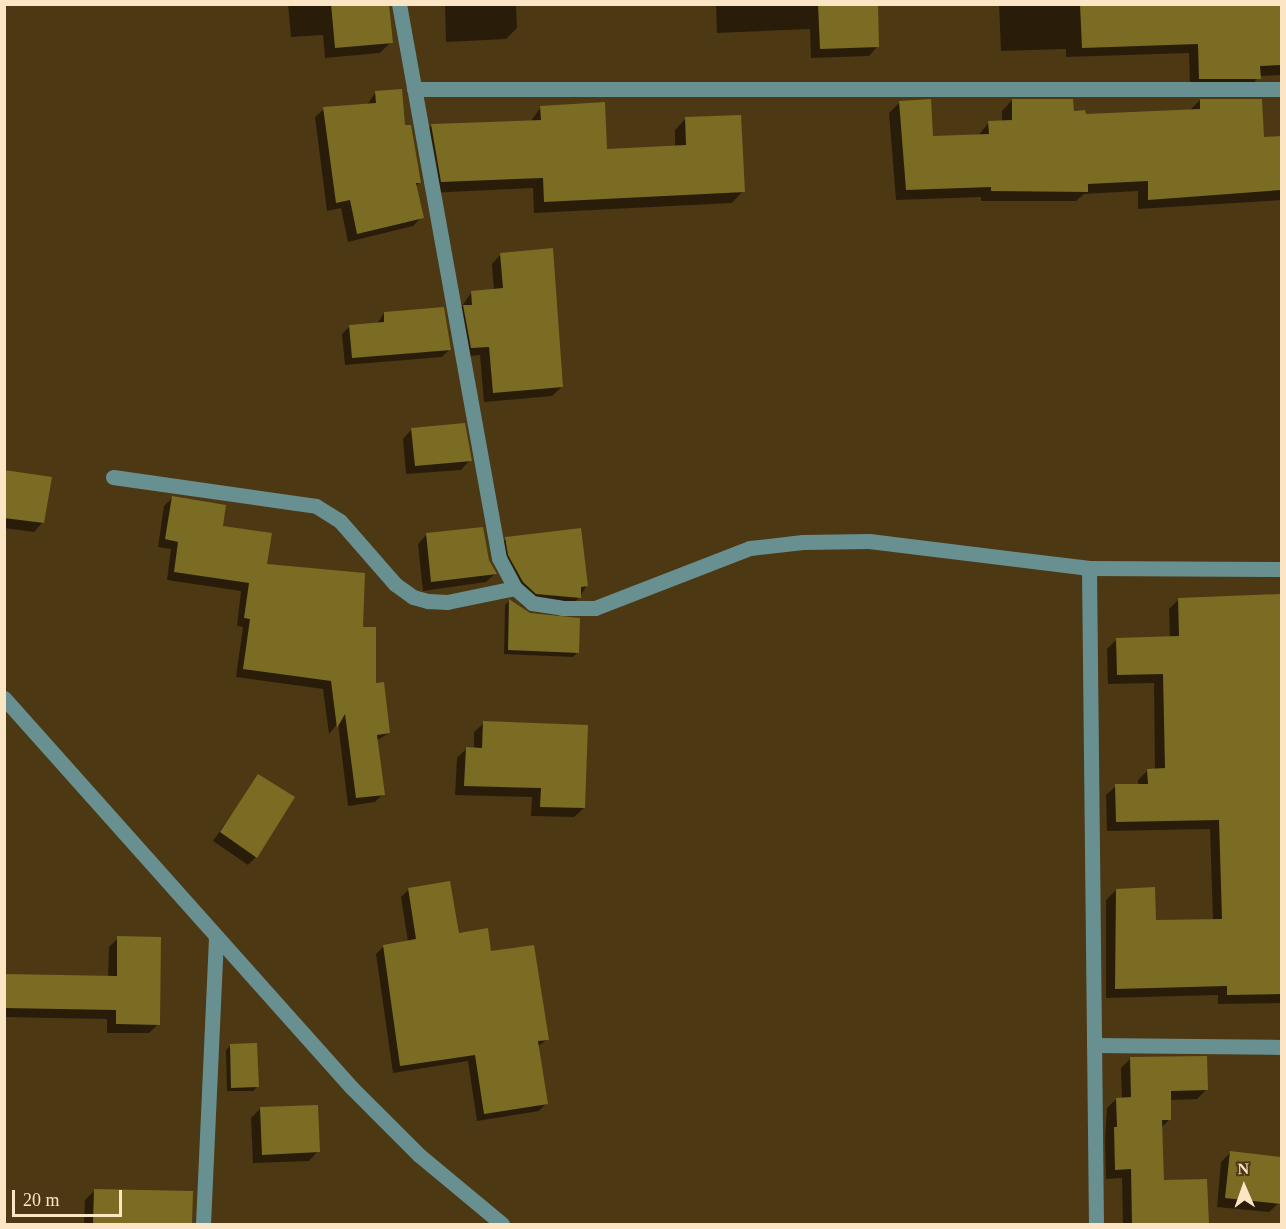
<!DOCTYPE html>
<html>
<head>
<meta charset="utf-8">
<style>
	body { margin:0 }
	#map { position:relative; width:1286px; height:1229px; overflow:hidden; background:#4d3814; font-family:Georgia,serif }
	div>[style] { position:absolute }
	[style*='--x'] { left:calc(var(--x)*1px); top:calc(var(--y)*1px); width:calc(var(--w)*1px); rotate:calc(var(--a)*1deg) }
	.shadow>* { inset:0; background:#0007 }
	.building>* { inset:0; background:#7a6c22 }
	.minor>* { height:15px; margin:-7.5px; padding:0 7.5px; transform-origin:7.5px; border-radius:7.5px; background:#689091 }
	span { translate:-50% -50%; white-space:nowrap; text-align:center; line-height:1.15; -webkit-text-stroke:5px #4d3814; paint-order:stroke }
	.frame { position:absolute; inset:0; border:6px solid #fae5c4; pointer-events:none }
	.north { position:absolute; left:1214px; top:1157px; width:60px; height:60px; -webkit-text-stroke:4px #4d3814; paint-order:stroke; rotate:358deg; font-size:16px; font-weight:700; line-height:24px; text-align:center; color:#fae5c4 }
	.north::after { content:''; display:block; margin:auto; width:21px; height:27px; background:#fae5c4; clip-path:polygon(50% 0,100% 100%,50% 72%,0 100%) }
	.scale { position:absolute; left:12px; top:1190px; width:110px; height:27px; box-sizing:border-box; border:3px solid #fae5c4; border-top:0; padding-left:8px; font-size:18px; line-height:21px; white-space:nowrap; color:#fae5c4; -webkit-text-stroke:4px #4d3814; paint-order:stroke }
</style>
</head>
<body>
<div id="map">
	<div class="shadow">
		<i style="clip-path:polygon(288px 4px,516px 4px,517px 28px,506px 39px,446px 42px,445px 6px,388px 6px,391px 42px,380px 53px,325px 58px,323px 35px,291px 37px)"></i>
		<i style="clip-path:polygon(716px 4px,876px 4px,878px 46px,869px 56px,811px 58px,810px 29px,717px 33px)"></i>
		<i style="clip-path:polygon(999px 4px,1282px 4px,1282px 75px,1259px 76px,1250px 88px,1190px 88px,1189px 53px,1066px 57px,1066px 49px,1001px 51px)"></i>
		<i style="clip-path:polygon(375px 93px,420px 182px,415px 187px,422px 217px,413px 226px,348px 242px,341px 208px,327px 211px,315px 117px,324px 109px,367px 105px)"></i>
		<i style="clip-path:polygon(1012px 100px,1084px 116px,1189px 111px,1200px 100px,1263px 138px,1282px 138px,1282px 200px,1138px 209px,1138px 191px,1084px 194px,1076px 201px,981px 201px,981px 197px,896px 200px,889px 113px,900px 102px,931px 137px,978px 136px,989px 122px,1002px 122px,1002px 111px)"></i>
		<i style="clip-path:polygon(541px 107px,605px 151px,675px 147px,675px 130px,686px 118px,743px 191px,732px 203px,534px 213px,533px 188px,430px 193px,420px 137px,431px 126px,530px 122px)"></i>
		<i style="clip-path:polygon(501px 254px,562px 387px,552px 396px,484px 402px,480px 355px,462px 357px,455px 316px,471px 293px,494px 291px,492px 264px)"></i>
		<i style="clip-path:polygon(384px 313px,450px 349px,442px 357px,345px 365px,342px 334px,350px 326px,377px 324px)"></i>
		<i style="clip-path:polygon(412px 429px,470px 460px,461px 470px,406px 474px,403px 439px)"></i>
		<i style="clip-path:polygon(4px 471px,43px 522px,34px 532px,4px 528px)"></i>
		<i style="clip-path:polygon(172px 498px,221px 527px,265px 565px,362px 628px,389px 733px,376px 741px,383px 794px,375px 802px,348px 806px,338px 723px,329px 734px,323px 689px,236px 677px,243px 627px,237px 626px,241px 591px,167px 580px,171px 549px,158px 547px,164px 506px)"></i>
		<i style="clip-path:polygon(426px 535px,488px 561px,495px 574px,486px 582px,423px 591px,418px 544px)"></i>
		<i style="clip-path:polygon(506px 539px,587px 585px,579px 598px,570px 607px,527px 603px,496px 548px)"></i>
		<i style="clip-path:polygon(1282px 596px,1282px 1003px,1218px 1004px,1218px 995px,1106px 998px,1106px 900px,1116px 890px,1154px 922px,1213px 920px,1210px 829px,1107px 831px,1106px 795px,1116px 786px,1138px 785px,1138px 780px,1148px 770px,1155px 770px,1154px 683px,1108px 684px,1107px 649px,1117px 639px,1170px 638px,1169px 609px,1179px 599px)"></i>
		<i style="clip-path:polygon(509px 601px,578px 652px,573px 657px,504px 654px,505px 605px)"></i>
		<i style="clip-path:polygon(484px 723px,584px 808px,574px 817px,531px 816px,532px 797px,455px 795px,457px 758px,466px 749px,474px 749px,474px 732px)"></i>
		<i style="clip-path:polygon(258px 776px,256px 857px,248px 865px,213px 841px)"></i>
		<i style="clip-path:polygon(409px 889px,458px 935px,490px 953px,548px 1039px,537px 1047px,547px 1103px,539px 1111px,477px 1121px,468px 1061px,393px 1073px,376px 954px,384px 946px,408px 942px,401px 897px)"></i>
		<i style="clip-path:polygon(118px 938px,158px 1024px,149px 1033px,107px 1033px,107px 1019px,4px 1017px,4px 976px,108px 978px,109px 947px)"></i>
		<i style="clip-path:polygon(230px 1046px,258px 1086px,253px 1091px,227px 1091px,226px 1050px)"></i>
		<i style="clip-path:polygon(1131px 1058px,1207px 1089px,1197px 1099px,1170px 1100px,1170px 1119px,1161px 1128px,1163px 1181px,1206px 1180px,1207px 1224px,1123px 1224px,1122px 1178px,1106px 1179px,1105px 1138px,1107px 1108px,1116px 1099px,1122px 1099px,1121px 1068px)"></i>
		<i style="clip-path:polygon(261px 1108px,318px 1151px,309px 1161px,253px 1163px,251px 1118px)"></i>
		<i style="clip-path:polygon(1230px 1153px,1282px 1158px,1279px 1203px,1269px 1212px,1217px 1207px,1221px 1162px)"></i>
		<i style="clip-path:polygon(94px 1191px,192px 1192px,192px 1224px,84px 1224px,85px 1200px)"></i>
	</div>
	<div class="building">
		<i style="clip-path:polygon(331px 4px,389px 4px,393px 43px,335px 48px)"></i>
		<i style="clip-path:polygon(818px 4px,878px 4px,879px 47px,820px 49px)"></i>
		<i style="clip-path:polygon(1080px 4px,1281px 4px,1281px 65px,1260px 66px,1261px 79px,1199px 79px,1198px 44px,1082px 48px)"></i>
		<i style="clip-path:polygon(402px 89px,405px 125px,411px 125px,421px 183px,416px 183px,424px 218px,357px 234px,350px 200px,336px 203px,323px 107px,376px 103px,375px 91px)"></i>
		<i style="clip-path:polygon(931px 99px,933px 136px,989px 134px,988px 121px,1012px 120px,1012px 99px,1073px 99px,1074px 111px,1085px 110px,1086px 114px,1200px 109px,1200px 99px,1262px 99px,1264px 137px,1281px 136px,1281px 190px,1148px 200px,1148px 181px,1088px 184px,1088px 192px,991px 191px,991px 187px,906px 190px,899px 101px)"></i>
		<i style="clip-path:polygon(605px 102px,607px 149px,686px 145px,685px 117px,741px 115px,745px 192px,544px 202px,543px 178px,441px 182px,431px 124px,541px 120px,540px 106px)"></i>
		<i style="clip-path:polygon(553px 248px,563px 387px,493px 393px,489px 347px,471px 348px,463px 305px,472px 305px,471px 291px,503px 288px,500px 253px)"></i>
		<i style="clip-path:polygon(444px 307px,451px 350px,352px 358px,349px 325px,384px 322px,384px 312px)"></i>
		<i style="clip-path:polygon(465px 423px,472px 461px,415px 466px,411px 428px)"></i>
		<i style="clip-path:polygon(4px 470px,52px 477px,44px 523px,4px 518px)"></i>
		<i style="clip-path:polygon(172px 496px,226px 505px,223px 526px,272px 533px,267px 564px,365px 573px,363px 627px,376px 627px,376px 683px,384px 682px,390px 733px,377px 735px,385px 795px,356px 798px,345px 714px,337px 728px,331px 681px,243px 669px,250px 619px,244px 618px,249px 583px,174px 572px,178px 542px,165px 539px)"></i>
		<i style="clip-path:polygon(483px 527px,489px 560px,497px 574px,431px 582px,426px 533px)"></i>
		<i style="clip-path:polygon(581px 528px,588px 586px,581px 587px,581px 598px,536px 594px,523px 582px,508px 555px,505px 537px)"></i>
		<i style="clip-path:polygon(1281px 594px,1281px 994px,1227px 995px,1227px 986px,1115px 989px,1116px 889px,1155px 887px,1156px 920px,1222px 919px,1219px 820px,1116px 822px,1115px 784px,1148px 784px,1147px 769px,1165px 768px,1163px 674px,1117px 675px,1116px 638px,1179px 636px,1178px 598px)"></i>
		<i style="clip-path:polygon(509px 599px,530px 613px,580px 618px,579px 653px,508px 650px)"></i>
		<i style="clip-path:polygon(483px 721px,588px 725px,585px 808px,540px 807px,541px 788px,464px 786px,466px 747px,482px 748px)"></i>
		<i style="clip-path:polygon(258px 774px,295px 797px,257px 858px,220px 832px)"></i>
		<i style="clip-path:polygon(450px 881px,459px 933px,488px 928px,491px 951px,534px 945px,549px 1040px,538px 1041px,548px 1104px,484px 1114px,475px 1055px,400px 1066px,383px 945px,416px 939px,408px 888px)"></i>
		<i style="clip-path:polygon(117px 936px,161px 937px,160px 1025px,116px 1024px,116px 1010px,4px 1008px,4px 974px,117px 976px)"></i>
		<i style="clip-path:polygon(257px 1043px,259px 1087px,231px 1088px,230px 1044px)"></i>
		<i style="clip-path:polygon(1207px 1056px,1208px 1090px,1171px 1091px,1171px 1120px,1162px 1120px,1164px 1180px,1207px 1179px,1209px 1224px,1132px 1224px,1131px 1169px,1115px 1170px,1114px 1127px,1117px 1127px,1116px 1098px,1131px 1097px,1130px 1057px)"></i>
		<i style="clip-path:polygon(318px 1105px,320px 1152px,262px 1155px,260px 1107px)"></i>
		<i style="clip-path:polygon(1230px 1151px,1281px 1157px,1281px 1204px,1225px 1198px)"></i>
		<i style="clip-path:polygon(94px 1189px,193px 1191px,192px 1224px,93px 1224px)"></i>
	</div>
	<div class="minor">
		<i style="--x:399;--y:4;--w:563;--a:79.77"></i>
		<i style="--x:499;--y:558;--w:34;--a:62"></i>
		<i style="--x:515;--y:588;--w:23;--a:41"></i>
		<i style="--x:532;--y:603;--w:30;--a:9"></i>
		<i style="--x:562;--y:608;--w:33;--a:0"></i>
		<i style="--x:595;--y:608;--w:166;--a:-21.2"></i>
		<i style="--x:750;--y:548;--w:53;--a:-6.5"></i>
		<i style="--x:803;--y:542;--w:66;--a:-0.9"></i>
		<i style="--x:869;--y:541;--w:222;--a:7"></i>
		<i style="--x:1089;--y:568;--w:193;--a:0.3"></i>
		<i style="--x:414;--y:89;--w:868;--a:0"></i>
		<i style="--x:113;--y:477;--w:205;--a:8.1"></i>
		<i style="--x:316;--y:506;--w:28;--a:32"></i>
		<i style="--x:340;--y:521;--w:84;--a:48.9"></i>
		<i style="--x:395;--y:584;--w:22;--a:36"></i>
		<i style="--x:413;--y:597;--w:16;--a:15"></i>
		<i style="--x:428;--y:601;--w:19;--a:3"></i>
		<i style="--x:447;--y:602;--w:69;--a:-11.6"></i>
		<i style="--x:1089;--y:568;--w:656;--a:89.39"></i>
		<i style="--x:4;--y:698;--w:521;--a:48.27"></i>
		<i style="--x:351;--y:1087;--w:96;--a:45"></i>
		<i style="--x:419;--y:1155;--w:108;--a:39.7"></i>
		<i style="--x:1094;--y:1045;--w:188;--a:0.6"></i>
		<i style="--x:203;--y:1224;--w:288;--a:-87.4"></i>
	</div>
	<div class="frame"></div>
	<div class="north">N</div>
	<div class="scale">20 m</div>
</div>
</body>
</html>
